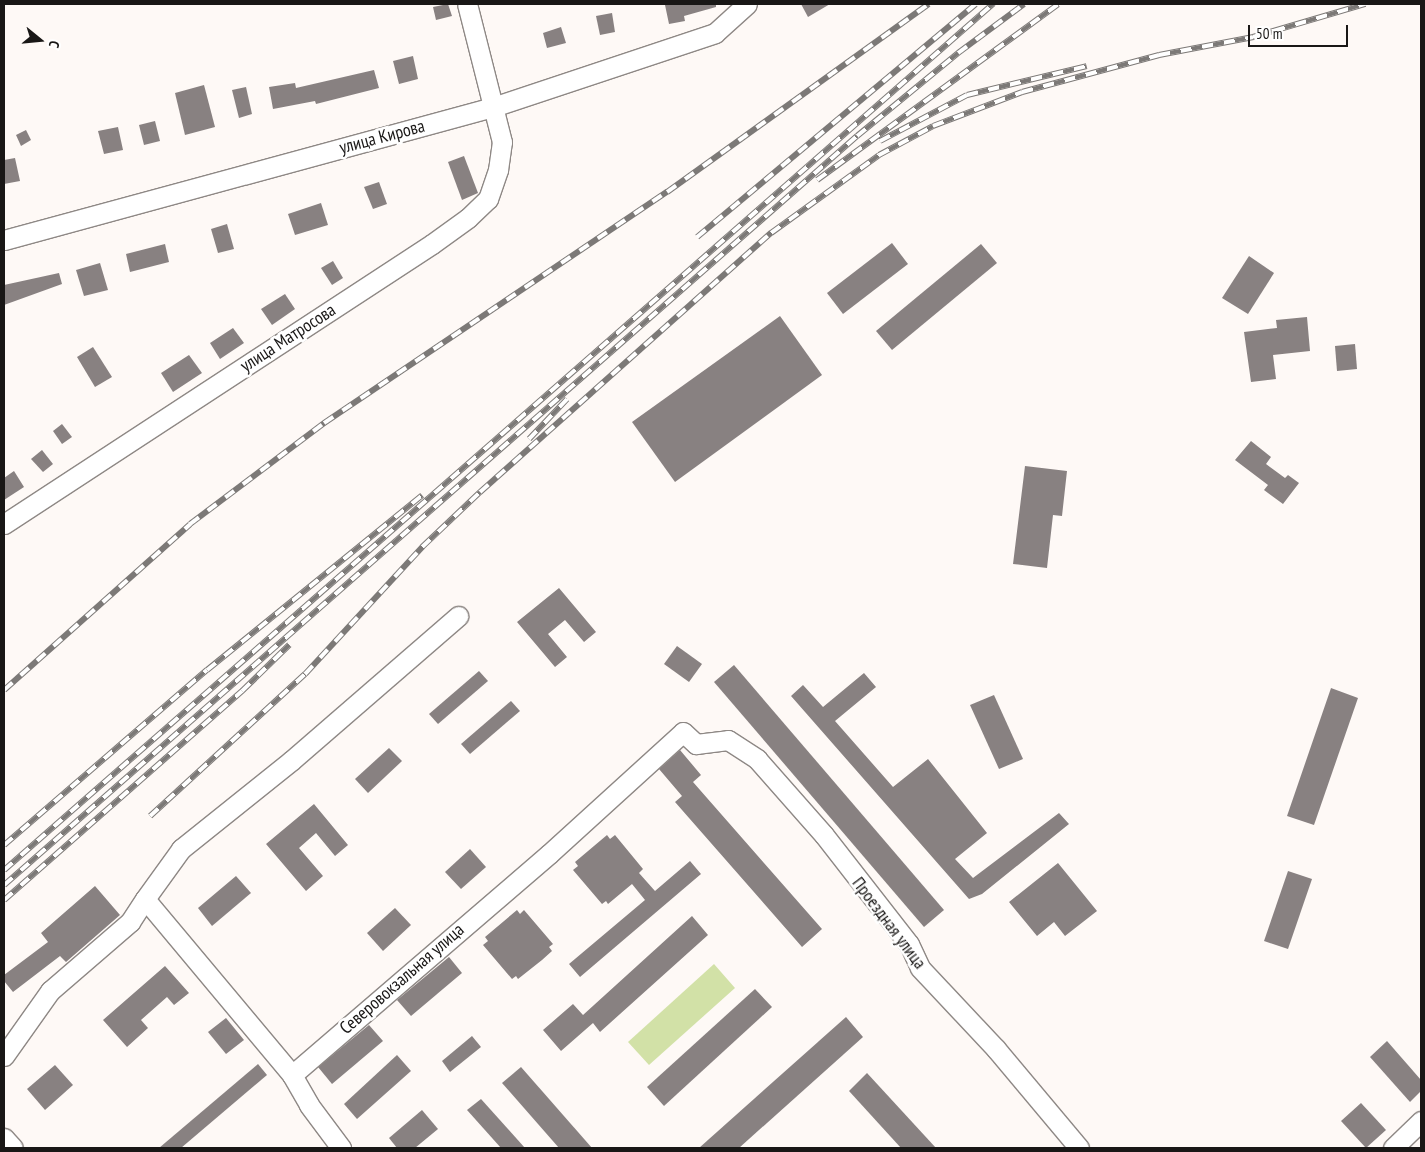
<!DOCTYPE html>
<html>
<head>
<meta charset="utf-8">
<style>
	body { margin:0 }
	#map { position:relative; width:1425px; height:1152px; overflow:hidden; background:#fef9f6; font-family:"PT Sans Narrow",sans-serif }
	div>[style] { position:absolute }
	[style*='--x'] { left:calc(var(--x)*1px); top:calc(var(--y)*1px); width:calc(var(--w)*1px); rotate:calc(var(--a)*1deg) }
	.green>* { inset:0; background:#d2e1a7 }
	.building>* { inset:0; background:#888181 }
	.roads { filter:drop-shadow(1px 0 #8e8885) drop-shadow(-1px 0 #8e8885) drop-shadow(0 1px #8e8885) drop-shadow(0 -1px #8e8885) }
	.minor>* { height:19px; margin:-9.5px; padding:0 9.5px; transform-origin:9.5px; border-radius:9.5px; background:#fff }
	.rail>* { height:5.5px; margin-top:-2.75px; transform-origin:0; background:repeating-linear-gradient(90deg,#fff 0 11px,#7c7977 0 22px); box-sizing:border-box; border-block:1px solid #7c7977 }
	span { translate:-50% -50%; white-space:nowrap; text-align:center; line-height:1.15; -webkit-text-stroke:5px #fff; paint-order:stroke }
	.street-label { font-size:18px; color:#191716 }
	.frame { position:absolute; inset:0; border:5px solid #191716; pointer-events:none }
	.north { position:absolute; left:15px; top:15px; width:50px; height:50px; -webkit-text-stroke:4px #fff; paint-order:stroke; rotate:107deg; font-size:14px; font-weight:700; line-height:20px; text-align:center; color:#191716 }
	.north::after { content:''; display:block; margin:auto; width:18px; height:22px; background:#191716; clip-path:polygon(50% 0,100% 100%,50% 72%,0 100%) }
	.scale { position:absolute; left:1248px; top:25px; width:100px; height:22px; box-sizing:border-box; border:2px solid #191716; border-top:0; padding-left:6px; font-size:15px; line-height:18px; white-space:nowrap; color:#191716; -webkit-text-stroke:4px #fff; paint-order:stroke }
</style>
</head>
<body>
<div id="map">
	<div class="green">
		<i style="clip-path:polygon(714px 964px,735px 988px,649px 1065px,628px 1042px)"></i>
	</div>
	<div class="building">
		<i style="clip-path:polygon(448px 4px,452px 16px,436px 20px,433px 7px)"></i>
		<i style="clip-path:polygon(716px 4px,716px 7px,684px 16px,685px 21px,669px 24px,665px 5px)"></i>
		<i style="clip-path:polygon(801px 4px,830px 4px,808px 17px)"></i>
		<i style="clip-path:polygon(612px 13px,615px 32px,600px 35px,596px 16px)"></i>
		<i style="clip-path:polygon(561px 27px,566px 43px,547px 48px,543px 33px)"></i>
		<i style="clip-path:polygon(413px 56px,418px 79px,399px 84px,393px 61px)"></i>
		<i style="clip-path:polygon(374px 70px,379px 88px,316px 104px,315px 101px,273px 109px,269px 87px,295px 83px,296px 88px)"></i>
		<i style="clip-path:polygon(204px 85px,215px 127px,185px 135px,175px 93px)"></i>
		<i style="clip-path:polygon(246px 87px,252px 114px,239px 118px,232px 90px)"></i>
		<i style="clip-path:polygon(155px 121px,160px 141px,144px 145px,139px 125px)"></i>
		<i style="clip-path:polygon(118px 127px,123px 150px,104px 154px,98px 131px)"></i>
		<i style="clip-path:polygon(26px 130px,31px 140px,21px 146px,16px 135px)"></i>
		<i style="clip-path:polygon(464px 156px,478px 193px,462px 200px,448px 162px)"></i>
		<i style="clip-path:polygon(15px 158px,20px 181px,4px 184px,4px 160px)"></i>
		<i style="clip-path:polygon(379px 182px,387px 204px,373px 209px,364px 187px)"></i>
		<i style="clip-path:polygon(321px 203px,328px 225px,295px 235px,288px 214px)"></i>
		<i style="clip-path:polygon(227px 224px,234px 249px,218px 253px,211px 229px)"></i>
		<i style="clip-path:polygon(892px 243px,908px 264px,843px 314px,827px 293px)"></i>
		<i style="clip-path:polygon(165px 244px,169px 262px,130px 272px,126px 254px)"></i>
		<i style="clip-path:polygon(981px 244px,997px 263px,892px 350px,876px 331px)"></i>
		<i style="clip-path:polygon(1249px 256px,1274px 273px,1248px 314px,1222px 298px)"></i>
		<i style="clip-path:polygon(333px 261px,343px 278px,332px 285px,321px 268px)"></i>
		<i style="clip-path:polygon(100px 263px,108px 290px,84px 296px,76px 270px)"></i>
		<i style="clip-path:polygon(59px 273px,62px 284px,4px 305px,4px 285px)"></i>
		<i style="clip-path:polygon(285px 294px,295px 309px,272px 325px,261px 309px)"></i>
		<i style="clip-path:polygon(780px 316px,822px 375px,675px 482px,632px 422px)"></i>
		<i style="clip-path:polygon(1307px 317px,1310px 351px,1273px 355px,1276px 379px,1251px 382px,1244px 332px,1277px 328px,1276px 320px)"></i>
		<i style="clip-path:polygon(233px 328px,244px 343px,220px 359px,210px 343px)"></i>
		<i style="clip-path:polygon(1355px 344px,1357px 369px,1337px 371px,1335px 346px)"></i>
		<i style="clip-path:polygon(93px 347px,112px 377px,95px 387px,77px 357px)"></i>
		<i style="clip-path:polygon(189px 355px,202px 373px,173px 392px,161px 373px)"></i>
		<i style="clip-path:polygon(62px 424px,72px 437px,62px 444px,53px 431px)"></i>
		<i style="clip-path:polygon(1251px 441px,1271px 457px,1266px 464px,1285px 478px,1288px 475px,1299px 483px,1283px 504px,1264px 490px,1268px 485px,1235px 460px)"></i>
		<i style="clip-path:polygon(42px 450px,53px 464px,43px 472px,31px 459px)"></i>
		<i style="clip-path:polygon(1025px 466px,1067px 471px,1062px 516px,1053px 515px,1047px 568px,1013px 564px)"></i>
		<i style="clip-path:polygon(14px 471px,24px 487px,4px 500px,4px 478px)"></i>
		<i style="clip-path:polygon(559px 588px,596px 632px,584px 642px,565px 620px,548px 634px,567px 657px,555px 667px,517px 622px)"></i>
		<i style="clip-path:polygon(677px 646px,702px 664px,689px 682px,664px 664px)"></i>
		<i style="clip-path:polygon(734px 665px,944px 910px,924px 927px,714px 682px)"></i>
		<i style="clip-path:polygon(479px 671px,488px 681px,438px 724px,429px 714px)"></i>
		<i style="clip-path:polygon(864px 673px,876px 687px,835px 721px,893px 787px,928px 759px,987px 833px,955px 859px,973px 878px,1059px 813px,1069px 824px,982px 894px,969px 899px,791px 696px,803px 685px,823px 707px)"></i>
		<i style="clip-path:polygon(1331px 688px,1358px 698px,1314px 825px,1287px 816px)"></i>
		<i style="clip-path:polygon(994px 695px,1023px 759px,999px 769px,970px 705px)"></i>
		<i style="clip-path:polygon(511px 701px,520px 711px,470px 754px,461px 744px)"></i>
		<i style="clip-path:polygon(389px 748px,402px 761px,368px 793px,355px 779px)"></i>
		<i style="clip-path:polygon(680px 750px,701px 775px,693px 782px,822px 929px,802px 947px,675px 802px,682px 796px,659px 769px)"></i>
		<i style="clip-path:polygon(314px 804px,348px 845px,335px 856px,316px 833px,299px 848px,323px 876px,306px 891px,266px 844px)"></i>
		<i style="clip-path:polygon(607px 835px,610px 839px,615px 835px,643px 869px,639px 873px,655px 891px,690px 861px,701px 874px,580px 977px,569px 964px,645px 900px,632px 884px,608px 904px,606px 901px,602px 904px,573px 870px,578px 866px,575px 862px)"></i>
		<i style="clip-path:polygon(470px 849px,486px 867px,461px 889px,445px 872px)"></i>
		<i style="clip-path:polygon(1058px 863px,1097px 911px,1065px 936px,1054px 922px,1037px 936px,1009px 902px)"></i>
		<i style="clip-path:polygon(1288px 871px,1312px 879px,1288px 949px,1264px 941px)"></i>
		<i style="clip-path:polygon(236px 876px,251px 893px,212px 926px,198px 908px)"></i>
		<i style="clip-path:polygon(95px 886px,120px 915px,66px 962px,60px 956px,13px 992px,4px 981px,4px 975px,48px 942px,41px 933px)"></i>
		<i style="clip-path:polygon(395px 908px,411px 925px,383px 951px,367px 933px)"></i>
		<i style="clip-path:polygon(517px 910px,520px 914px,524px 910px,553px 944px,549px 947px,552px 951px,542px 960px,518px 979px,516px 976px,512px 979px,483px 945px,488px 941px,485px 937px)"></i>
		<i style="clip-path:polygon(692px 916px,708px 935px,600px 1032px,593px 1023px,561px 1051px,543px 1030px,573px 1004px,583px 1015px)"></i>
		<i style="clip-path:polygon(449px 957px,462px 973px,411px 1016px,397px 1000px)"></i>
		<i style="clip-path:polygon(165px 966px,189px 993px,174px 1005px,167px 997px,141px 1020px,148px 1028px,127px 1047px,103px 1020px)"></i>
		<i style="clip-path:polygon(755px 989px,772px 1007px,664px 1106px,647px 1087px)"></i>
		<i style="clip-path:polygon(846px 1017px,863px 1037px,739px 1148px,699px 1148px)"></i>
		<i style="clip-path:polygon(226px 1018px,244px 1040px,226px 1054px,208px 1032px)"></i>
		<i style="clip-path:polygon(369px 1025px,383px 1041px,332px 1084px,318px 1067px)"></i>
		<i style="clip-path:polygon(472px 1036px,481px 1047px,450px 1072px,442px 1061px)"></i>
		<i style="clip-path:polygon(1387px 1041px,1421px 1080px,1421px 1091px,1410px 1102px,1370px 1057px)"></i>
		<i style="clip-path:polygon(397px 1055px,411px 1071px,357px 1119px,344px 1104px)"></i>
		<i style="clip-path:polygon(258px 1064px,267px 1075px,181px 1148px,159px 1148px)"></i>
		<i style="clip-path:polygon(55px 1065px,73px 1085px,45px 1110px,27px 1089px)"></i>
		<i style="clip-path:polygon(521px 1067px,592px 1148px,559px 1148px,502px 1083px)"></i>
		<i style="clip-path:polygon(867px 1073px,936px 1148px,901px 1148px,849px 1091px)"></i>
		<i style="clip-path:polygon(481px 1099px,525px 1148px,501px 1148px,467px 1110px)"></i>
		<i style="clip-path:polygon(1361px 1103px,1386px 1130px,1366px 1148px,1341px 1121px)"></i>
		<i style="clip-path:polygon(422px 1110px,438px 1129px,415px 1148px,397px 1148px,389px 1138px)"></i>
	</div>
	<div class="roads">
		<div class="minor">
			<i style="--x:4;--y:240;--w:507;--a:-15.22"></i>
			<i style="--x:493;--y:107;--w:234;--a:-18.4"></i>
			<i style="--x:715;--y:33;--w:43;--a:-42.2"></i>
			<i style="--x:4;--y:524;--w:511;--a:-33.19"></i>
			<i style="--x:432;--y:244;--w:44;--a:-35.8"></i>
			<i style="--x:468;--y:218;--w:28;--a:-44"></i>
			<i style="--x:488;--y:199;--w:31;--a:-71"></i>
			<i style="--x:498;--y:170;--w:28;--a:-82"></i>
			<i style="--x:502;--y:142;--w:142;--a:-104.2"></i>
			<i style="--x:145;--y:899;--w:62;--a:-54.2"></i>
			<i style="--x:181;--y:849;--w:142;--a:-38.7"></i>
			<i style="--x:292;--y:760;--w:220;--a:-40.9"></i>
			<i style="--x:4;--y:1056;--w:80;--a:-54.7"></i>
			<i style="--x:50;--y:991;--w:106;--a:-40.8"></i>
			<i style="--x:130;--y:922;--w:27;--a:-57"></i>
			<i style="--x:145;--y:899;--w:229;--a:50.1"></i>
			<i style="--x:292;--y:1075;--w:339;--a:-40.7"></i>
			<i style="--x:549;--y:854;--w:181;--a:-42.3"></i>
			<i style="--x:683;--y:732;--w:18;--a:43"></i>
			<i style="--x:696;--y:744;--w:32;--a:-7"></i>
			<i style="--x:728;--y:740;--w:35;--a:33"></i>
			<i style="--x:757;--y:759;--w:101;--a:48.6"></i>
			<i style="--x:824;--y:835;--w:138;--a:52.1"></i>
			<i style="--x:909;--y:944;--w:26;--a:65"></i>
			<i style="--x:920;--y:968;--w:111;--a:46.8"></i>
			<i style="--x:996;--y:1049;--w:129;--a:50"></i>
			<i style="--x:292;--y:1075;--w:34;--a:60"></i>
			<i style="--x:309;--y:1105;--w:54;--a:53.3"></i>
			<i style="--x:4;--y:1138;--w:13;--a:48"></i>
			<i style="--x:1393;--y:1148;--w:39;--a:-44"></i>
		</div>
	</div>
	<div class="rail">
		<i style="--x:880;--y:141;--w:98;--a:-27.9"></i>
		<i style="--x:967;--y:95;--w:123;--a:-13.6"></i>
		<i style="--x:817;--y:180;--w:298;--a:-36.1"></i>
		<i style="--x:697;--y:237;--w:363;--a:-39.9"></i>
		<i style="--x:529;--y:439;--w:55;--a:-46.5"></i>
		<i style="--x:4;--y:690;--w:249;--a:-41.7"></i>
		<i style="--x:190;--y:524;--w:168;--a:-37"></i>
		<i style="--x:324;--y:423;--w:414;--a:-34"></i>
		<i style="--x:667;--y:192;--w:322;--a:-35.7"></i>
		<i style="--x:150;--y:816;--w:210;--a:-42.5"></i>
		<i style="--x:305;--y:674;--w:173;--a:-47.3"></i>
		<i style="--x:422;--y:547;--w:80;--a:-43.5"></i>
		<i style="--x:480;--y:492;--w:390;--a:-41.7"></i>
		<i style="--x:771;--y:233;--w:133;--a:-35.8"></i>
		<i style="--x:879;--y:155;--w:61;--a:-28.2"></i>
		<i style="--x:933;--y:126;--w:95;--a:-20.9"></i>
		<i style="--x:1022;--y:92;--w:142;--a:-15.1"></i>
		<i style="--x:1159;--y:55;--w:96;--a:-10.8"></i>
		<i style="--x:1253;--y:37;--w:117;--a:-16.4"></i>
		<i style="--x:4;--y:845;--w:268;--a:-40.8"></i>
		<i style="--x:207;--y:670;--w:277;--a:-39.1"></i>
		<i style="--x:4;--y:870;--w:1315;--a:-41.21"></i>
		<i style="--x:4;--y:885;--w:1135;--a:-41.29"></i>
		<i style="--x:857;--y:136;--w:131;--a:-39.4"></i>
		<i style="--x:958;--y:53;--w:82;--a:-36.6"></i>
		<i style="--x:4;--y:900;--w:317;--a:-41.3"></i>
		<i style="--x:242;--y:691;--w:66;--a:-44.4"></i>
	</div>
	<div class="street-label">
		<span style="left:382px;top:137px;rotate:-15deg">улица Кирова</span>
		<span style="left:288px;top:338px;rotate:-33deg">улица Матросова</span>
		<span style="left:889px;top:923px;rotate:53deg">Проездная улица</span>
		<span style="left:402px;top:979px;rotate:-41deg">Северовокзальная улица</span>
	</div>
	<div class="frame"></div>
	<div class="north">С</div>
	<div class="scale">50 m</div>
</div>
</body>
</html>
